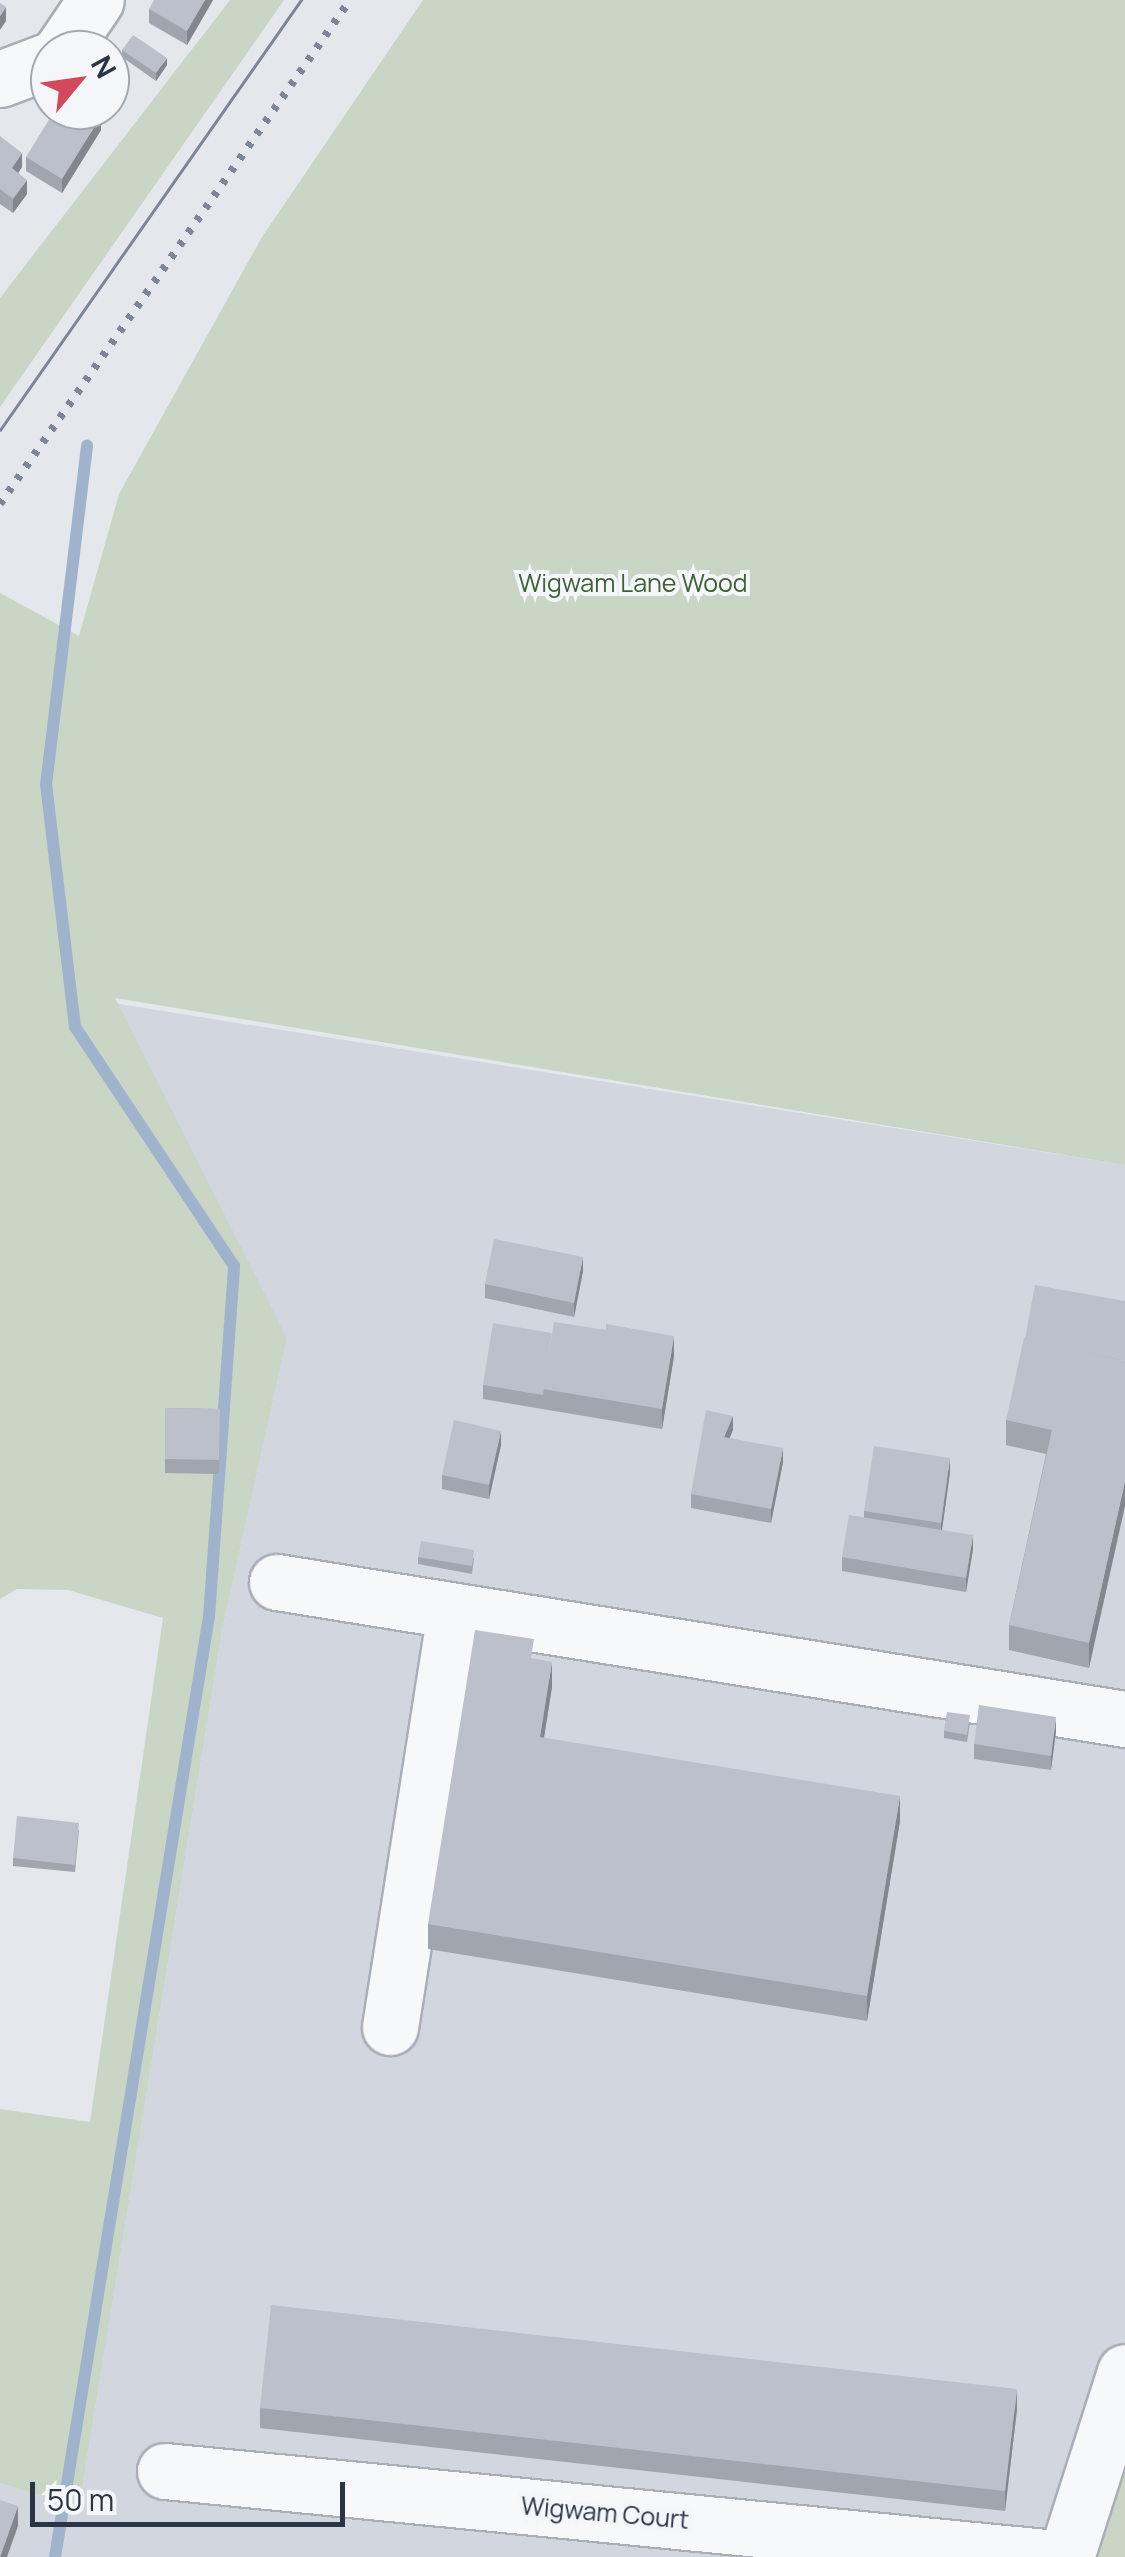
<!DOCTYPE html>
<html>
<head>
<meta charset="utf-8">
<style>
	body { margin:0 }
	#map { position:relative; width:1125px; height:2557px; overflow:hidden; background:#e4e7ec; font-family:Manrope,sans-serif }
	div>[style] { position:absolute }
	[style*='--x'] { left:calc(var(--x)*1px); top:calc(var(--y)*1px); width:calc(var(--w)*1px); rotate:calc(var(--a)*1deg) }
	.built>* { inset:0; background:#d2d6de }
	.green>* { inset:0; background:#c9d6c5 }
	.stream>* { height:12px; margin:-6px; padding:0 6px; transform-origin:6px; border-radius:6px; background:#9fb4cc }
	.roads { filter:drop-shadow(2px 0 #a9aeb7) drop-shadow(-2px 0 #a9aeb7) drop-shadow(0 2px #a9aeb7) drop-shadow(0 -2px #a9aeb7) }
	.minor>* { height:55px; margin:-27.5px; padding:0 27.5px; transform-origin:27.5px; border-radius:27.5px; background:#f7f8fa }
	.tram>* { height:2.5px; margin:-1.25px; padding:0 1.25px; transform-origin:1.25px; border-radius:1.25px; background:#7d8696 }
	.rail>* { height:8px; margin-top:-4px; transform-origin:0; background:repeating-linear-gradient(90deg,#7d8696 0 5px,transparent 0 15px) }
	.wall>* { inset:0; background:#a1a5ae }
	.shaded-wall>* { inset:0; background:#83868d }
	.building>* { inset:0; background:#bbc0ca }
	span { translate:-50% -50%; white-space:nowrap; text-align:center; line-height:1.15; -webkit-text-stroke:8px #f4f6f9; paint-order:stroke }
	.park-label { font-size:25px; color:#3f6138 }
	.street-label { font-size:25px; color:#2b3445 }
	.north { position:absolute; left:30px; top:30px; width:100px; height:100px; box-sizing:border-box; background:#f4f6f9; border:2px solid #a4a8b1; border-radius:50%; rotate:61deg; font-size:28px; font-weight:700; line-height:40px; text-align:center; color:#2b3445 }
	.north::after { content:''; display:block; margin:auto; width:35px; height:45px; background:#d1495b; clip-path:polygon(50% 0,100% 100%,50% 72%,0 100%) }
	.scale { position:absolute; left:30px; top:2482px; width:315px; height:45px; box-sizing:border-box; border:5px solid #2b3445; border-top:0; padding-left:12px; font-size:30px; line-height:35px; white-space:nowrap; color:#2b3445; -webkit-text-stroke:8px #f4f6f9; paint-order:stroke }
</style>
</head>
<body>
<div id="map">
	<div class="built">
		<i style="clip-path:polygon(113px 1003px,1125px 1165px,1125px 2466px,1097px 2557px,0 2557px,0 2483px,79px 2506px,223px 1626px,287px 1338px)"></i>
	</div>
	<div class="green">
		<i style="clip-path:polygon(230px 0,284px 0,0 407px,0 298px)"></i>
		<i style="clip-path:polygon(423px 0,1125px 0,1125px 1165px,115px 998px,287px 1338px,223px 1626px,79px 2507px,0 2483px,0 2109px,90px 2122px,163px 1618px,68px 1590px,17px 1589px,0 1599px,0 593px,79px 636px,119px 494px,262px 237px)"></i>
		<i style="clip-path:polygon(1125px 2466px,1125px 2557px,1097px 2557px,1108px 2527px)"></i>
	</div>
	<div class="stream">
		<i style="--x:55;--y:2557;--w:953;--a:-80.7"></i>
		<i style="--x:209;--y:1617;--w:352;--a:-85.9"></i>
		<i style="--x:234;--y:1266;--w:287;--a:-123.6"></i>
		<i style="--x:75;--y:1027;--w:244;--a:-96.8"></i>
		<i style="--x:46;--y:785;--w:342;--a:-83.1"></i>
	</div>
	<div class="roads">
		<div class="minor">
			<i style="--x:62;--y:50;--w:60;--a:-55.8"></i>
			<i style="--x:0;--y:79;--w:53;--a:-20.8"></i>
			<i style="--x:277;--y:1582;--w:859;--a:9.18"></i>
			<i style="--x:390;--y:2027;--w:420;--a:-81.1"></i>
			<i style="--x:165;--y:2471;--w:884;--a:5.58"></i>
			<i style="--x:1066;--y:2557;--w:194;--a:-72.3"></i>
		</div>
	</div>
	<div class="tram">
		<i style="--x:0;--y:430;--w:525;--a:-55.01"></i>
	</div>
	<div class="rail">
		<i style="--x:0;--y:504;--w:614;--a:-55.22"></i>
	</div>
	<div class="wall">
		<i style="clip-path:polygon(213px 0,187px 45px,149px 23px,149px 9px)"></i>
		<i style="clip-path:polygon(122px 50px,167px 65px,156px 81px,122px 57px)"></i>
		<i style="clip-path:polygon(101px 130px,62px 193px,26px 171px,26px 157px)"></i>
		<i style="clip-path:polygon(0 136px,22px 167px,18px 173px,27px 194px,13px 213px,0 204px)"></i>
		<i style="clip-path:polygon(583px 1271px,574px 1317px,485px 1298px,485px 1284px)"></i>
		<i style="clip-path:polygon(1125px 1301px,1089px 1668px,1009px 1650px,1009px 1625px,1046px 1454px,1006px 1445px,1006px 1420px)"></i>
		<i style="clip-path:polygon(674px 1356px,662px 1429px,483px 1399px,483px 1385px)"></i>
		<i style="clip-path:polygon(165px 1408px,220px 1409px,219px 1474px,165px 1473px)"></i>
		<i style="clip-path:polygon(733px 1430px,729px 1438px,783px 1462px,771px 1523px,691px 1508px,691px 1494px)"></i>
		<i style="clip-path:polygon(501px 1445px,489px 1499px,442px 1489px,442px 1475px)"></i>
		<i style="clip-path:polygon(950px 1472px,942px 1530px,973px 1549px,966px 1592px,842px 1571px,842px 1557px,864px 1517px,864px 1511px)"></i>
		<i style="clip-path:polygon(418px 1557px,474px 1558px,472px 1574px,418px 1564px)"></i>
		<i style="clip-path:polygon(534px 1659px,552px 1687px,544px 1738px,900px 1821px,867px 2021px,428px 1949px,428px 1924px)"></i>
		<i style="clip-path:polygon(970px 1723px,967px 1742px,944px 1738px,944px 1731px)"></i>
		<i style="clip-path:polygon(1056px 1731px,1051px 1770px,974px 1759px,974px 1744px)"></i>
		<i style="clip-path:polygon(79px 1830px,75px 1872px,13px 1866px,13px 1858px)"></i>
		<i style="clip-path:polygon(260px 2408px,1017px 2409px,1005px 2511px,260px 2428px)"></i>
	</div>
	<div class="shaded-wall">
		<i style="clip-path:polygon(205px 0,213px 0,187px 45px,187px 31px)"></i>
		<i style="clip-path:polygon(6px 7px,6px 21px,0 30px,0 16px)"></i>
		<i style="clip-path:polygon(167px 58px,167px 65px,156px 81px,156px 73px)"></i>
		<i style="clip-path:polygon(101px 116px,101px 130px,62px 193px,62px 179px)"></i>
		<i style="clip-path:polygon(22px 153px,22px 167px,12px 182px,12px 168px)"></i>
		<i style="clip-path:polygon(27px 180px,27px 194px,13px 213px,13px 199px)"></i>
		<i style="clip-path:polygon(583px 1257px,583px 1271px,574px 1317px,574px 1303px)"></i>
		<i style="clip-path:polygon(674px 1336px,674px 1356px,662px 1429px,662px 1409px)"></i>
		<i style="clip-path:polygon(733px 1416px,733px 1430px,724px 1451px,724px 1437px)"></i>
		<i style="clip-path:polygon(501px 1431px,501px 1445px,489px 1499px,489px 1485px)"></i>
		<i style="clip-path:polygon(783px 1448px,783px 1462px,771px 1523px,771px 1509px)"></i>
		<i style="clip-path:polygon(950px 1458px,950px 1472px,941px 1537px,941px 1523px)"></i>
		<i style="clip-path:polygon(1125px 1481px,1125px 1506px,1089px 1668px,1089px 1643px)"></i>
		<i style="clip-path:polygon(973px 1535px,973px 1549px,966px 1592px,966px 1578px)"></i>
		<i style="clip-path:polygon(552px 1662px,552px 1687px,540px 1762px,540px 1737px)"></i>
		<i style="clip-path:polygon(1056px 1717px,1056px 1731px,1051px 1770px,1051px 1756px)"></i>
		<i style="clip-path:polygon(900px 1796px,900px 1821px,867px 2021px,867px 1996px)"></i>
		<i style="clip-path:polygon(1017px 2389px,1017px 2409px,1005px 2511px,1005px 2491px)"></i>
		<i style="clip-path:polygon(18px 2506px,18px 2526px,7px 2557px,0 2557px)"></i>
	</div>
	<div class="building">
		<i style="clip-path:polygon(154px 0,205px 0,187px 31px,149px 9px)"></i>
		<i style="clip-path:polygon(0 3px,6px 7px,0 16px)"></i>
		<i style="clip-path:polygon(133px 35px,167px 58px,156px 73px,122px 50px)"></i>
		<i style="clip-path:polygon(55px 110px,91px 110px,101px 116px,62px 179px,26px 157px)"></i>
		<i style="clip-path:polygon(0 136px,22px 153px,12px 168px,27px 180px,13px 199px,0 189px)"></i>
		<i style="clip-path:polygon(494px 1239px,583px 1257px,574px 1303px,485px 1284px)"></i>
		<i style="clip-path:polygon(1035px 1285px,1125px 1301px,1125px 1361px,1025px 1339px)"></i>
		<i style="clip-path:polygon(554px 1322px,606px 1330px,606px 1324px,674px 1336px,662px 1409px,543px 1389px)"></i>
		<i style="clip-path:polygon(493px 1323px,552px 1333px,543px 1395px,483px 1385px)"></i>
		<i style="clip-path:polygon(1024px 1338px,1125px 1361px,1125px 1481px,1089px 1643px,1009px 1625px,1052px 1430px,1006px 1420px)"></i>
		<i style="clip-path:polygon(165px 1408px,220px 1409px,219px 1460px,165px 1459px)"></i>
		<i style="clip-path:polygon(706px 1410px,733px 1416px,724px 1437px,783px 1448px,771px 1509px,691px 1494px)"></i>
		<i style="clip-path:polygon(454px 1420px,501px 1431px,489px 1485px,442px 1475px)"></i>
		<i style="clip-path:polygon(874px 1446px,950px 1458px,941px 1523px,864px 1511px)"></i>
		<i style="clip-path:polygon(849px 1515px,973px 1535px,966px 1578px,842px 1557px)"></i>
		<i style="clip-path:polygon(421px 1541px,474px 1550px,472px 1566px,418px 1557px)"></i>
		<i style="clip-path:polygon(475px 1630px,534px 1639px,531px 1658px,552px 1662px,540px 1737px,900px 1796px,867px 1996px,428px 1924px)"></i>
		<i style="clip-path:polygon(979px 1705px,1056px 1717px,1051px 1756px,974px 1744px)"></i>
		<i style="clip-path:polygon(947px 1712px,970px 1715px,967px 1735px,944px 1731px)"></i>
		<i style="clip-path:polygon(17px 1816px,79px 1823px,75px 1865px,13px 1858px)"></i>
		<i style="clip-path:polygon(271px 2305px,1017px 2389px,1005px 2491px,260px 2408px)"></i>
		<i style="clip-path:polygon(0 2500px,18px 2506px,0 2557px)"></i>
	</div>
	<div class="park-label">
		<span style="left:633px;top:583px">Wigwam Lane Wood</span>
	</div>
	<div class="street-label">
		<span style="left:605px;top:2513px;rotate:5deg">Wigwam Court</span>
	</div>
	<div class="north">N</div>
	<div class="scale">50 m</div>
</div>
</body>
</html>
